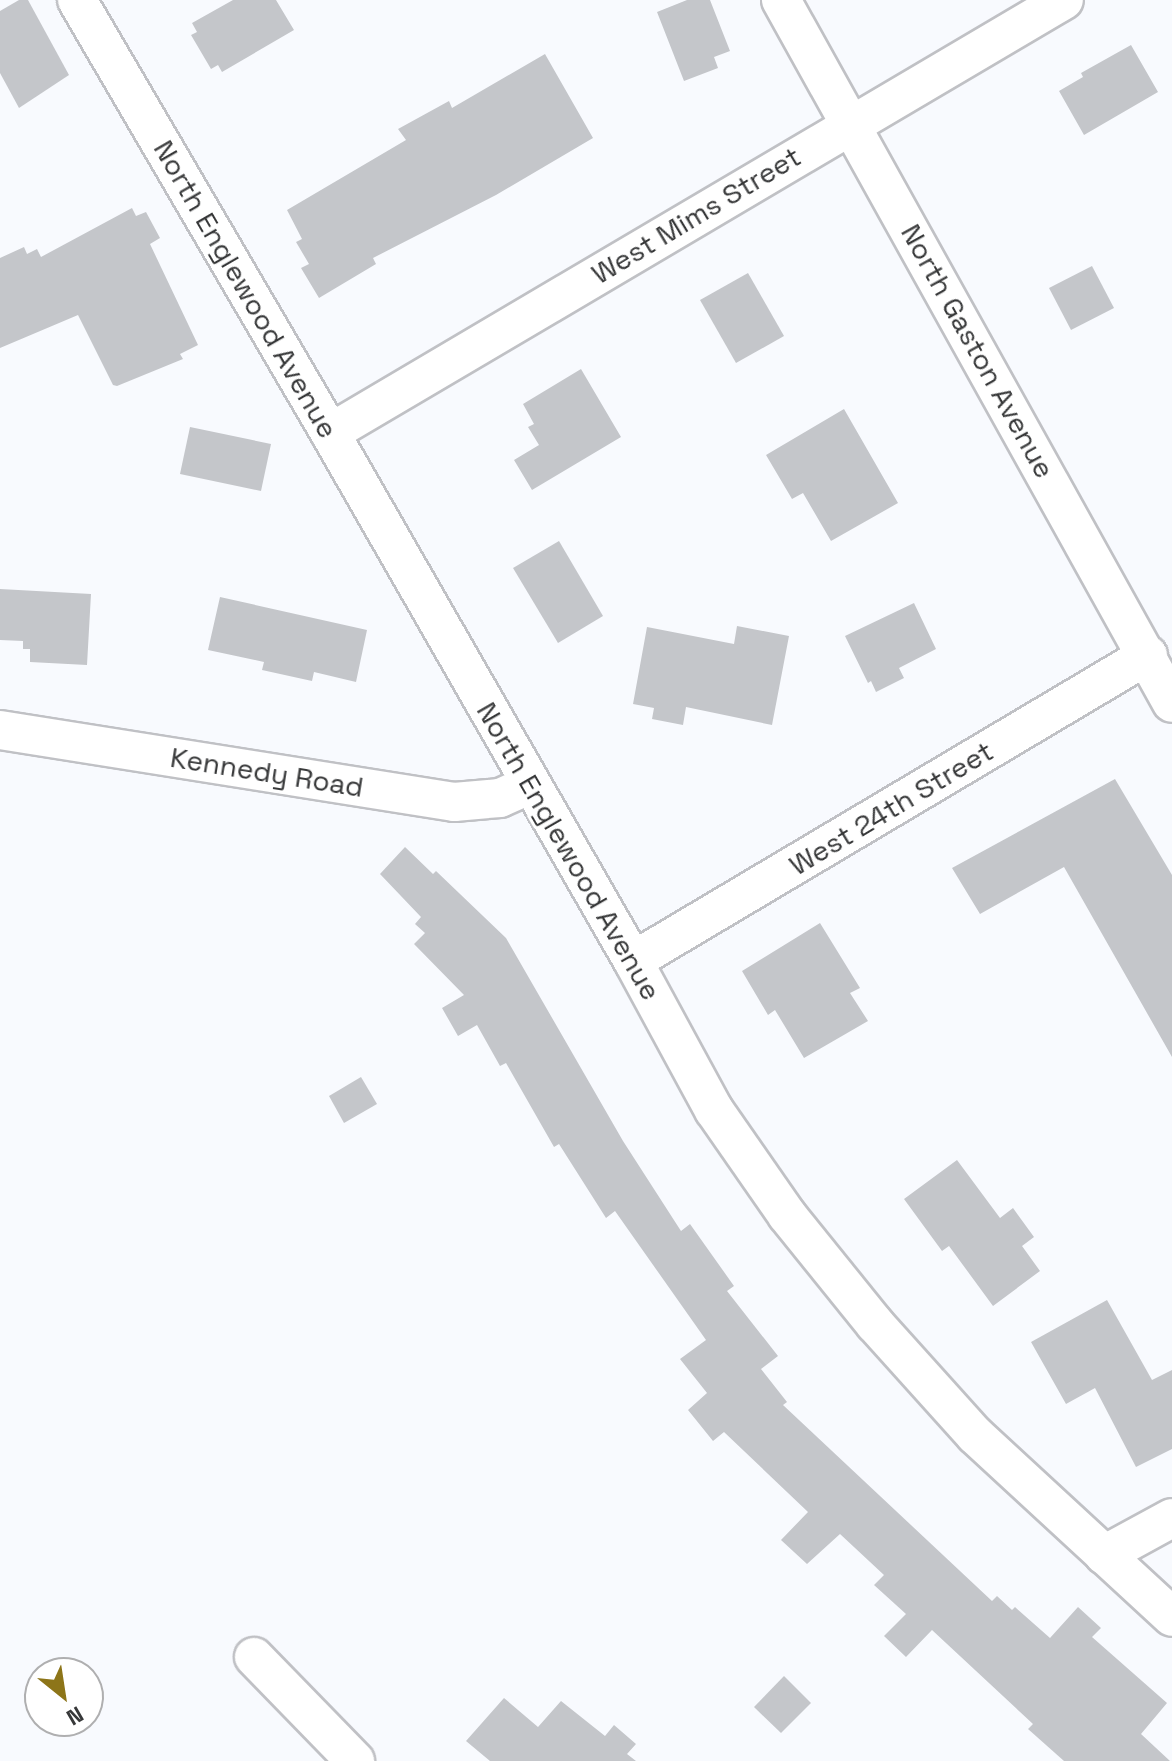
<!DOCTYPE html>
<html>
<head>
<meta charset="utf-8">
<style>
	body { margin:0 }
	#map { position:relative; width:1172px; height:1761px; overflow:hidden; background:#f8fafe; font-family:"Space Grotesk",sans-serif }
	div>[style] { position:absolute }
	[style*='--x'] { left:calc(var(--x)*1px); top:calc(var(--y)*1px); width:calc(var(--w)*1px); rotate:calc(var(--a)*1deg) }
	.building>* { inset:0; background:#c4c6ca }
	.roads { filter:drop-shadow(2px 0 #c0c1c5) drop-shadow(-2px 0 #c0c1c5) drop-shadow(0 2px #c0c1c5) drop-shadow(0 -2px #c0c1c5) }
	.street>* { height:38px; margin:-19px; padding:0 19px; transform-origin:19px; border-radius:19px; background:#fff }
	span { translate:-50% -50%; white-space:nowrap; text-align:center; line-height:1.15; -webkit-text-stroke:6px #fff; paint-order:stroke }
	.street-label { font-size:28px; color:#373839 }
	.north { position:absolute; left:24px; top:1657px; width:80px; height:80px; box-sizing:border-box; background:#fff; border:2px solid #afafb0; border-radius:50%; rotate:150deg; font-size:22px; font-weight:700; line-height:32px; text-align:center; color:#373839 }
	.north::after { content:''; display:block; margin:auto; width:28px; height:36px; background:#8d7519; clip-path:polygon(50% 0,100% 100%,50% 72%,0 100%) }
</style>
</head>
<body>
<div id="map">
	<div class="building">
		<i style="clip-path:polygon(19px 0,28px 0,69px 75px,19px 108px,0 73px,0 11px)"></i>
		<i style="clip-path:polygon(233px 0,276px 0,294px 30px,222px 72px,218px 65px,211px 69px,191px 35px,197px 32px,192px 23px)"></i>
		<i style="clip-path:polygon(687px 0,710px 0,730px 51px,714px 57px,718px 68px,684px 81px,657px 12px)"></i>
		<i style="clip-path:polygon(1131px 45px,1158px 92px,1084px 135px,1059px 91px,1083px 77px,1081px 73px)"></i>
		<i style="clip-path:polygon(545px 54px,593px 138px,496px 195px,373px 258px,376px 264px,319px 298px,301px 268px,309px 264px,296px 242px,302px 239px,287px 210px,406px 140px,398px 129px,449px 101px,452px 108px)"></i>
		<i style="clip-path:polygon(132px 208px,136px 216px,146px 212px,160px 238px,150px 244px,198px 345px,180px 354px,183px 359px,117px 386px,113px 385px,78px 315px,0 348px,0 258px,24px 247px,27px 254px,37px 249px,41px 257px)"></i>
		<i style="clip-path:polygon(1092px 266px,1114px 308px,1071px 330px,1049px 288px)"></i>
		<i style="clip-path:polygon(748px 273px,784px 336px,736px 363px,700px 300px)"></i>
		<i style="clip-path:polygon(581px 369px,621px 437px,532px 490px,514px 460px,539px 445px,528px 427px,534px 424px,523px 404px)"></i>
		<i style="clip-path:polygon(844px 409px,898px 503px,831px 541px,803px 493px,792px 499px,766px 455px)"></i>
		<i style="clip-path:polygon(190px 427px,271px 444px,261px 491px,180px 474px)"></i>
		<i style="clip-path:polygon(559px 541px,603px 616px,558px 643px,513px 568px)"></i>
		<i style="clip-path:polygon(0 589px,91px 594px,87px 665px,30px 662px,30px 649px,23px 649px,23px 641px,0 640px)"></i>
		<i style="clip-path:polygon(220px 597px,367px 630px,356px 682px,314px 672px,312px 681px,262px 670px,264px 662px,208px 650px)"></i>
		<i style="clip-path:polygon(914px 603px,936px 649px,899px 668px,904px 678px,876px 692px,871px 681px,868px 683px,845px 636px)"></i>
		<i style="clip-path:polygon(737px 626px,789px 636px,772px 725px,686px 707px,683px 725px,652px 719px,654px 708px,633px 704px,647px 627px,734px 644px)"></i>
		<i style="clip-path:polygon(1115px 779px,1172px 875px,1172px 1057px,1064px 867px,980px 914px,952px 868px)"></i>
		<i style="clip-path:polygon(405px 847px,433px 874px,436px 871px,506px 938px,623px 1141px,681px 1231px,690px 1224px,734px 1286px,727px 1291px,778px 1356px,761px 1369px,787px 1402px,783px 1405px,992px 1601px,997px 1596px,1012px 1610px,1015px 1607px,1050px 1638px,1078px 1607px,1101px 1628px,1092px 1637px,1167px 1703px,1141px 1734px,1170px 1761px,1064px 1761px,1028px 1729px,1033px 1724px,932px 1630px,906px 1657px,884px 1636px,906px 1614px,874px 1585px,884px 1575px,840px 1534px,807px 1564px,781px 1540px,808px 1512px,724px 1432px,713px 1441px,688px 1410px,707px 1393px,680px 1359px,706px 1340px,615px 1211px,606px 1218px,559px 1144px,554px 1147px,506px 1063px,500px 1066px,477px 1025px,458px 1036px,442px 1008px,464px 995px,414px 944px,425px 933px,415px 924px,421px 917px,380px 874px)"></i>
		<i style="clip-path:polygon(820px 923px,860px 988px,850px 993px,868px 1021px,804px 1058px,775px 1010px,768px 1015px,742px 971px)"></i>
		<i style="clip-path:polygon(361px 1077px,377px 1104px,344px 1123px,329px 1096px)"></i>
		<i style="clip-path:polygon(957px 1160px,1000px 1218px,1013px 1208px,1034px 1237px,1022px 1246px,1040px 1271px,993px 1306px,949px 1246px,942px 1251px,904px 1199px)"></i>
		<i style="clip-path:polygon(1107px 1300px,1152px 1380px,1172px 1370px,1172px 1449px,1136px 1467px,1095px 1388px,1066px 1404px,1031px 1342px)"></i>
		<i style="clip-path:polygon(784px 1676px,811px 1703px,781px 1733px,754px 1707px)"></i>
		<i style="clip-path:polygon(504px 1698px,538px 1727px,561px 1701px,605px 1736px,614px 1725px,636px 1744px,627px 1754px,636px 1761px,490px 1761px,466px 1741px)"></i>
	</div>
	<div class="roads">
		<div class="street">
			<i style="--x:77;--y:0;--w:501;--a:59.7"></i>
			<i style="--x:330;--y:433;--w:609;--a:60.15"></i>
			<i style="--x:633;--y:961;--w:170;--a:61.5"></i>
			<i style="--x:714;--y:1110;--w:128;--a:55.2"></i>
			<i style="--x:787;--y:1215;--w:140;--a:51.1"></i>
			<i style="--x:875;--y:1324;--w:149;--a:48"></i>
			<i style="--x:975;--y:1435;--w:268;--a:42.7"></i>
			<i style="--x:781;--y:0;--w:804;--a:60.92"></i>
			<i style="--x:330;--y:433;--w:852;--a:-30.54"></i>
			<i style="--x:0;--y:730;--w:460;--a:9"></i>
			<i style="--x:454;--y:802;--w:46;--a:-5"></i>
			<i style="--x:500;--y:798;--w:34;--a:-24"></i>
			<i style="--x:633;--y:961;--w:599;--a:-30.72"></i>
			<i style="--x:1104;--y:1555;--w:77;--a:-28.6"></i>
			<i style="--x:254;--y:1657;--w:145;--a:45.8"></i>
		</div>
	</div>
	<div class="street-label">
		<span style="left:696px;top:215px;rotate:-31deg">West Mims Street</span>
		<span style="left:246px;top:289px;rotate:60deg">North Englewood Avenue</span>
		<span style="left:978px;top:351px;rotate:61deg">North Gaston Avenue</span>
		<span style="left:267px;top:772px;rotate:9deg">Kennedy Road</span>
		<span style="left:891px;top:808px;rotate:-31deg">West 24th Street</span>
		<span style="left:569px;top:851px;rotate:60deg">North Englewood Avenue</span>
	</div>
	<div class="north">N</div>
</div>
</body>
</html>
